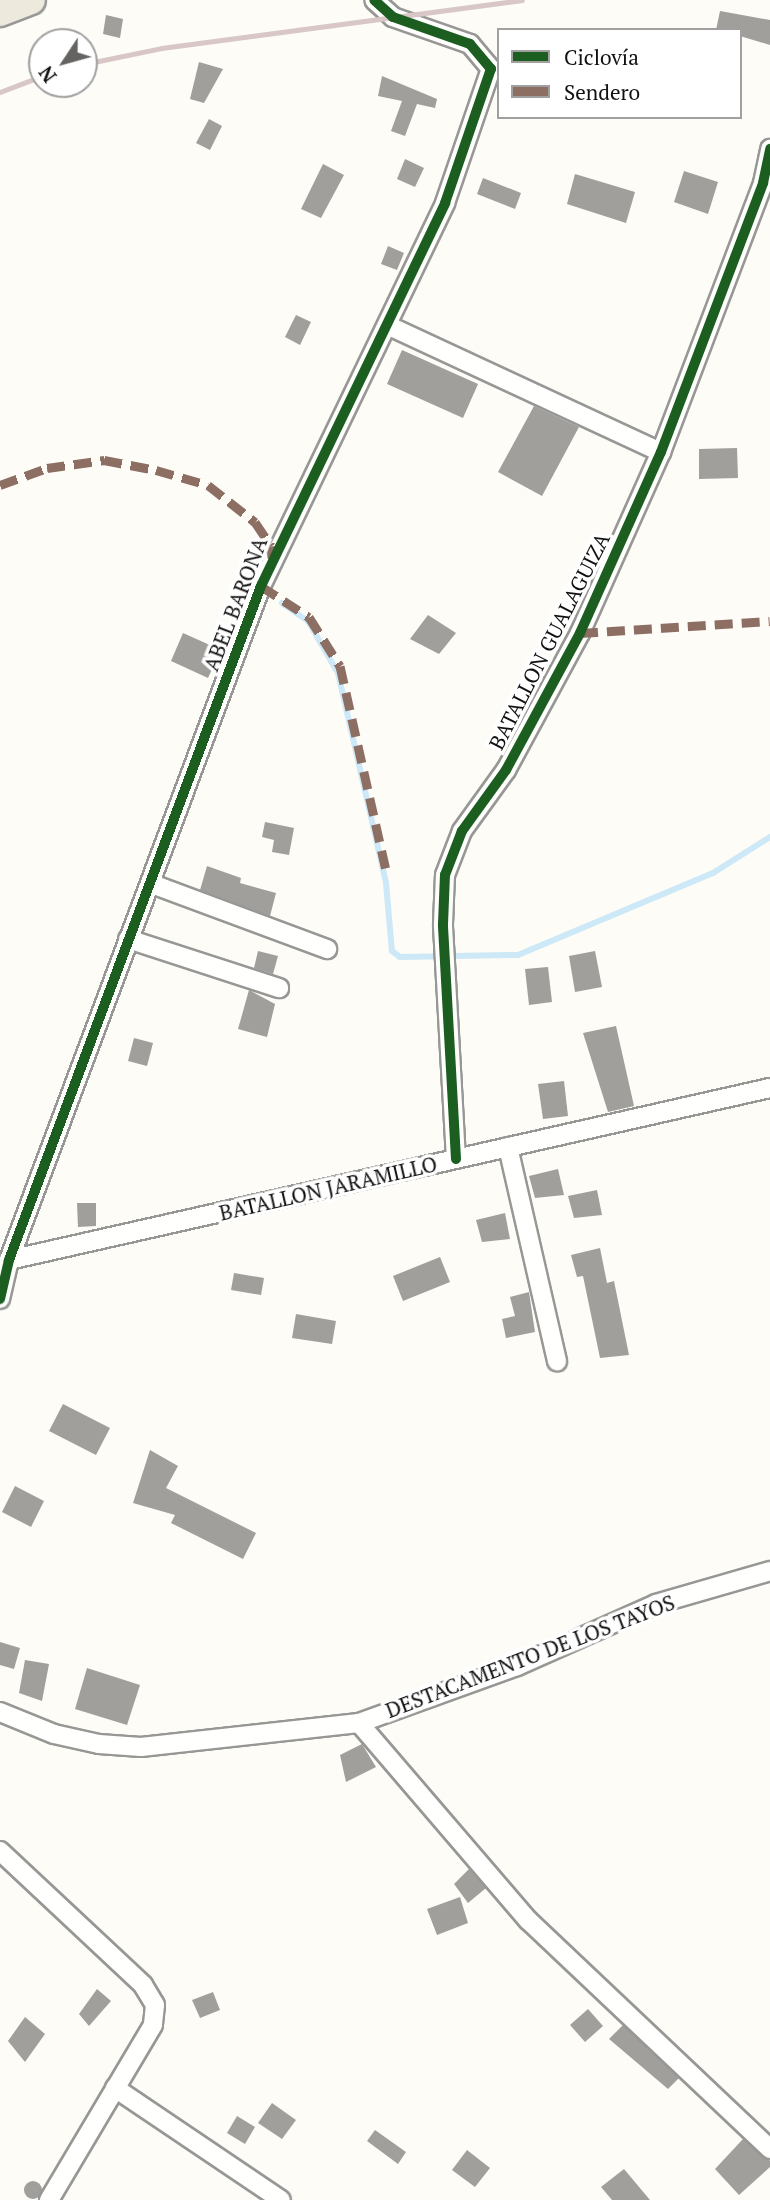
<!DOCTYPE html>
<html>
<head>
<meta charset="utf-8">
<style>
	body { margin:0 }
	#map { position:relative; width:770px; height:2200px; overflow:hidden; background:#fdfcf7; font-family:"PT Serif",serif }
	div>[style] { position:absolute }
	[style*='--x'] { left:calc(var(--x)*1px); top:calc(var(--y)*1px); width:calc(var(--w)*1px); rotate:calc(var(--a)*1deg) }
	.stream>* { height:6px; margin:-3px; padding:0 3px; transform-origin:3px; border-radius:3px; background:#cde8f7 }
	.building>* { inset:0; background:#a19f9c }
	.round { border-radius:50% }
	.roads { filter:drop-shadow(2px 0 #979795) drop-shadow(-2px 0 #979795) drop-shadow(0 2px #979795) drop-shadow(0 -2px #979795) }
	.minor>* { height:18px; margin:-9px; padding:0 9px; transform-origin:9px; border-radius:9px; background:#fffffe }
	.primary>* { height:28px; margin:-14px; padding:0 14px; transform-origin:14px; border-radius:14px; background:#ede9dc }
	.rail>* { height:5px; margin:-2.5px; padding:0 2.5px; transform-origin:2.5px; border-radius:2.5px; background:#d9c6c7 }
	.quiet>* { height:9px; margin-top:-4.5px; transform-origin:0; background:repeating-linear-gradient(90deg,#8d6e63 0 18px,transparent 0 27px) }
	.cycleway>* { height:10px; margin:-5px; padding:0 5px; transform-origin:5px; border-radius:5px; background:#1b5e20 }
	span { translate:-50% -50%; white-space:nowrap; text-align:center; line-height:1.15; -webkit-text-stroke:7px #fff; paint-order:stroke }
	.street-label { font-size:21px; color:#111 }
	.legend { position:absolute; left:497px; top:28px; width:245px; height:91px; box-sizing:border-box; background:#fff; border:2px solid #a0a0a0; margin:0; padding:9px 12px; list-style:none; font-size:21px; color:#111 }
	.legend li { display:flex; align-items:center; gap:14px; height:35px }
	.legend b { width:35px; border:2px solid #a0a0a0 }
	.north { position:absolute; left:28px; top:28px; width:70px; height:70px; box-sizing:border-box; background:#fff; border:2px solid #a0a0a0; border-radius:50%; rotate:234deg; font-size:19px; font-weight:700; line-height:28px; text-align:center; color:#111 }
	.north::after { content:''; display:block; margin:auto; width:24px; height:32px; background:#646362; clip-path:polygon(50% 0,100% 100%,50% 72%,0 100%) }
</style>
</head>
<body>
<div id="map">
	<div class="stream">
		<i style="--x:282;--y:603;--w:32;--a:35"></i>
		<i style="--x:308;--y:621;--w:60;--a:60"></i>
		<i style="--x:338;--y:673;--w:215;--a:77.1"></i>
		<i style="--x:386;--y:883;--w:68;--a:85"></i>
		<i style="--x:392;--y:951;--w:10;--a:37"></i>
		<i style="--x:400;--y:957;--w:118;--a:-1"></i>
		<i style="--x:518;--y:955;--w:212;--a:-22.8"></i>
		<i style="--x:713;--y:873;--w:67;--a:-32.3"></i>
	</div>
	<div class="building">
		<i style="clip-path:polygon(720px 11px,770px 20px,770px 45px,740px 36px,740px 30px,716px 30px)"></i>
		<i style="clip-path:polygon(106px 15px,123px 19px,120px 38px,103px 34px)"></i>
		<i style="clip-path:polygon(199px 62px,223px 69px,204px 103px,190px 99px)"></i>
		<i style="clip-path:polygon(382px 76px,437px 99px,435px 108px,417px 104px,405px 136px,391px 131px,402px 101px,378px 96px)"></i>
		<i style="clip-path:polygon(209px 119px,222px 126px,210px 150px,196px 143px)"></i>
		<i style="clip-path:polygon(405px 159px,424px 168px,415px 187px,397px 179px)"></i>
		<i style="clip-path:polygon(323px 164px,344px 175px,321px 218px,301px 209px)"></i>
		<i style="clip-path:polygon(684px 171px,718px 182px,708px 214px,674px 202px)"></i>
		<i style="clip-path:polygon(575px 174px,635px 192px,626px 223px,567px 204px)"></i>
		<i style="clip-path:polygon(483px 178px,521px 193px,515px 209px,477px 194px)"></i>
		<i style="clip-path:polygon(388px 246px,404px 253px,397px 270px,381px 264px)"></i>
		<i style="clip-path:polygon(296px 315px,311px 322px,300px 345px,285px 337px)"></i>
		<i style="clip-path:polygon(402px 350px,478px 384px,463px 418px,387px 384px)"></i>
		<i style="clip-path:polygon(534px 406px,579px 427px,542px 496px,498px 472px)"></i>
		<i style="clip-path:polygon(737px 448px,738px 478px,699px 479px,699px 449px)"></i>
		<i style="clip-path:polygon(428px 615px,456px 633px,439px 654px,410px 639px)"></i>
		<i style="clip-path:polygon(183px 633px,221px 650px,208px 678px,171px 661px)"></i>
		<i style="clip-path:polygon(265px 822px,294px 828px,289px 855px,272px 852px,274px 840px,262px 837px)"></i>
		<i style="clip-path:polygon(207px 866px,241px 878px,240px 883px,276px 893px,270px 916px,200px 890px)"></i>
		<i style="clip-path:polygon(258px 951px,278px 956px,273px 974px,254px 968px)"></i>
		<i style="clip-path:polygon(595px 951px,602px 987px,575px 992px,569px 956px)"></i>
		<i style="clip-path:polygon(548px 967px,552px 1002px,529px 1005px,525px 969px)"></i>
		<i style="clip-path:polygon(249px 990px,275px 1004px,267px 1037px,238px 1029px)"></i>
		<i style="clip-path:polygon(616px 1026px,634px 1106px,608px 1112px,583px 1033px)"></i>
		<i style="clip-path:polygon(134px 1038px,153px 1043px,147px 1066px,128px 1061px)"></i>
		<i style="clip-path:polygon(564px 1081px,568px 1116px,543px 1119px,538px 1084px)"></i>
		<i style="clip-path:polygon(558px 1169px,564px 1195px,535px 1198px,529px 1176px)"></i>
		<i style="clip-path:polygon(597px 1190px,602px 1215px,574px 1218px,568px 1196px)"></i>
		<i style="clip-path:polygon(77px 1203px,96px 1203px,96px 1226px,78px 1227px)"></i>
		<i style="clip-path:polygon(505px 1213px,510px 1239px,482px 1242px,476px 1220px)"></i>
		<i style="clip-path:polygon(600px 1248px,607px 1283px,614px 1281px,629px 1355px,600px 1358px,583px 1276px,577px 1277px,571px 1255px)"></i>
		<i style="clip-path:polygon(440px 1257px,450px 1282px,403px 1301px,393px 1276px)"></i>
		<i style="clip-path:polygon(234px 1273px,264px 1278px,261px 1295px,231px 1290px)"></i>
		<i style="clip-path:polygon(529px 1292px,535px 1332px,506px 1338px,502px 1319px,515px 1316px,510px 1297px)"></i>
		<i style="clip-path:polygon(296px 1314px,336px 1321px,332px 1344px,292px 1338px)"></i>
		<i style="clip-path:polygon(63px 1404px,110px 1428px,96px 1455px,49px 1431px)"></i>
		<i style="clip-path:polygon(150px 1450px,178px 1466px,166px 1488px,256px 1533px,243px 1559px,171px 1523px,175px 1515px,133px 1503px)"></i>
		<i style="clip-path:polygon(15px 1486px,44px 1501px,31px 1527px,2px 1512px)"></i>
		<i style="clip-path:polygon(0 1642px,20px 1648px,14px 1669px,0 1665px)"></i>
		<i style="clip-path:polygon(25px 1660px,49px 1664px,42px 1701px,19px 1693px)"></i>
		<i style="clip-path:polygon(87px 1668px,140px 1685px,127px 1725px,75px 1709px)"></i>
		<i style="clip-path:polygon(362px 1744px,376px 1767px,346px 1782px,340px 1755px)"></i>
		<i style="clip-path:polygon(469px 1869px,486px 1888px,468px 1903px,454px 1884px)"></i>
		<i style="clip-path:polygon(460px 1897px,468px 1923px,437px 1935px,427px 1909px)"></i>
		<i style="clip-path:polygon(97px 1989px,111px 2001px,89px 2026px,79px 2014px)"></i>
		<i style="clip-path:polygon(213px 1992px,220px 2010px,200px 2018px,192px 2000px)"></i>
		<i style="clip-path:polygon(588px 2009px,603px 2026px,585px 2042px,570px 2025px)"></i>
		<i style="clip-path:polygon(25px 2017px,45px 2034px,25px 2062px,8px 2041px)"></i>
		<i style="clip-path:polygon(623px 2025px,679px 2078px,668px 2089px,609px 2039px)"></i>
		<i style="clip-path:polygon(272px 2103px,296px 2120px,282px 2139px,258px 2123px)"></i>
		<i style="clip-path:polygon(237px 2116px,255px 2127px,245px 2144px,227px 2133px)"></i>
		<i style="clip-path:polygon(375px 2130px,406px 2152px,398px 2164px,367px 2141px)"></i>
		<i style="clip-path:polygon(743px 2139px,770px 2161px,770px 2167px,739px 2195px,715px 2169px)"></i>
		<i style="clip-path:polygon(467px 2150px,490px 2168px,475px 2187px,452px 2170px)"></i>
		<i style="clip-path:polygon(624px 2169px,650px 2200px,612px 2200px,601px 2187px)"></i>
		<i class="round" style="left:24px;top:2181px;width:18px;height:18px"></i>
	</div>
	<div class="roads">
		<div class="minor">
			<i style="--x:389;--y:326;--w:300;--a:24.9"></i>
			<i style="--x:152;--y:884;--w:187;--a:20.4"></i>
			<i style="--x:128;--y:939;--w:159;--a:18"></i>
			<i style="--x:508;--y:1147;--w:220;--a:77.1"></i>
			<i style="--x:456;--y:1159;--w:235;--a:-93.2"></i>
			<i style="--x:443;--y:924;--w:49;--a:-87.7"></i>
			<i style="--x:445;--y:875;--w:47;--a:-68.9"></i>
			<i style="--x:462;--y:831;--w:75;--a:-54.2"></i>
			<i style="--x:506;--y:770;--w:156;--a:-61.6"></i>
			<i style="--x:580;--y:633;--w:198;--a:-65.9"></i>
			<i style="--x:661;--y:452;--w:288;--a:-69.2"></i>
			<i style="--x:763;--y:183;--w:35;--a:-78"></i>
			<i style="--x:9;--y:1260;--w:780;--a:-12.74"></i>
			<i style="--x:0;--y:1299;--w:40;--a:-77"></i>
			<i style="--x:9;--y:1260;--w:720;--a:-69.5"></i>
			<i style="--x:261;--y:586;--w:425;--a:-64.3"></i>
			<i style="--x:445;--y:203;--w:142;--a:-71.1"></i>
			<i style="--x:491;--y:69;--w:33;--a:-130"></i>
			<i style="--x:470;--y:44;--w:82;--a:-160.7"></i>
			<i style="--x:393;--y:17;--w:25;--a:-138"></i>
			<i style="--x:0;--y:1712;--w:58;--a:22.2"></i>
			<i style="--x:54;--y:1734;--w:46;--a:12.5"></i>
			<i style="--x:99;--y:1744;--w:42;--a:4.1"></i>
			<i style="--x:141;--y:1747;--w:219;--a:-6.3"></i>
			<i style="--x:359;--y:1723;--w:168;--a:-19.8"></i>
			<i style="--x:517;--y:1666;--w:152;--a:-24"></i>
			<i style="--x:656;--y:1604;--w:119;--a:-16.1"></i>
			<i style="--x:359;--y:1723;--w:261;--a:49.4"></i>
			<i style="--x:529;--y:1921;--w:332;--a:43.4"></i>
			<i style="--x:0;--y:1851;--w:196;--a:43.1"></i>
			<i style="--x:143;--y:1985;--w:23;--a:59"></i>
			<i style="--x:155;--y:2005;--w:20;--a:96"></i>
			<i style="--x:153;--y:2025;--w:204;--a:120.7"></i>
			<i style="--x:115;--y:2088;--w:200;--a:34"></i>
		</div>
		<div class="primary">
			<i style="--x:0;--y:12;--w:33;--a:-21"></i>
		</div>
	</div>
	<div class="rail">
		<i style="--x:84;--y:64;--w:80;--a:-11.6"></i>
		<i style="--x:162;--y:48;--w:363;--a:-7.6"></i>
		<i style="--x:0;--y:92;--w:45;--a:-20.9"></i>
	</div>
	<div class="quiet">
		<i style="--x:0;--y:485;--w:50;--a:-19.9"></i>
		<i style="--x:47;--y:468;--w:58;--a:-8"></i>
		<i style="--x:104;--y:460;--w:53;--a:10.9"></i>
		<i style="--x:156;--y:470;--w:54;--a:16.1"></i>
		<i style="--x:208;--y:485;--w:60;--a:38.2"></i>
		<i style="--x:255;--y:522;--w:29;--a:56"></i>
		<i style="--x:271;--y:546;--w:12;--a:85"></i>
		<i style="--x:261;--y:586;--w:57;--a:32.9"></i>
		<i style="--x:309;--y:617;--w:58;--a:57.7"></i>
		<i style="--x:340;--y:666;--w:213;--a:77.3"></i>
		<i style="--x:580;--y:633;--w:190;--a:-3.6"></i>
	</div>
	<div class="cycleway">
		<i style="--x:456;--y:1159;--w:235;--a:-93.2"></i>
		<i style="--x:443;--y:924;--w:49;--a:-87.7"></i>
		<i style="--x:445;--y:875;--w:47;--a:-68.9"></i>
		<i style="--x:462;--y:831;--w:75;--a:-54.2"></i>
		<i style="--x:506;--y:770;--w:156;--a:-61.6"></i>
		<i style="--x:580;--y:633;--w:198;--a:-65.9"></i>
		<i style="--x:661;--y:452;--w:288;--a:-69.2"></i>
		<i style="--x:763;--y:183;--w:35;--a:-78"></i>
		<i style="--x:0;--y:1299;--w:40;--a:-77"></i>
		<i style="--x:9;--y:1260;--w:720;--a:-69.5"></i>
		<i style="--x:261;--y:586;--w:425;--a:-64.3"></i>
		<i style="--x:445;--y:203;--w:142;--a:-71.1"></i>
		<i style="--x:491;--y:69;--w:33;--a:-130"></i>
		<i style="--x:470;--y:44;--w:82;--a:-160.7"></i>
		<i style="--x:393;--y:17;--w:25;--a:-138"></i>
	</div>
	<div class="street-label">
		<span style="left:235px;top:604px;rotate:-69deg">ABEL BARONA</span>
		<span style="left:549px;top:641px;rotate:-63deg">BATALLON GUALAGUIZA</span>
		<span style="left:328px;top:1188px;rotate:-13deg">BATALLON JARAMILLO</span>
		<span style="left:530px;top:1656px;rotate:-21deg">DESTACAMENTO DE LOS TAYOS</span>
	</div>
	<ul class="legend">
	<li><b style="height:9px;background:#1b5e20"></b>Ciclovía</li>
	<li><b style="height:9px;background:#8d6e63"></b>Sendero</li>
	</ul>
	<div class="north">N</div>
</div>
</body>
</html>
